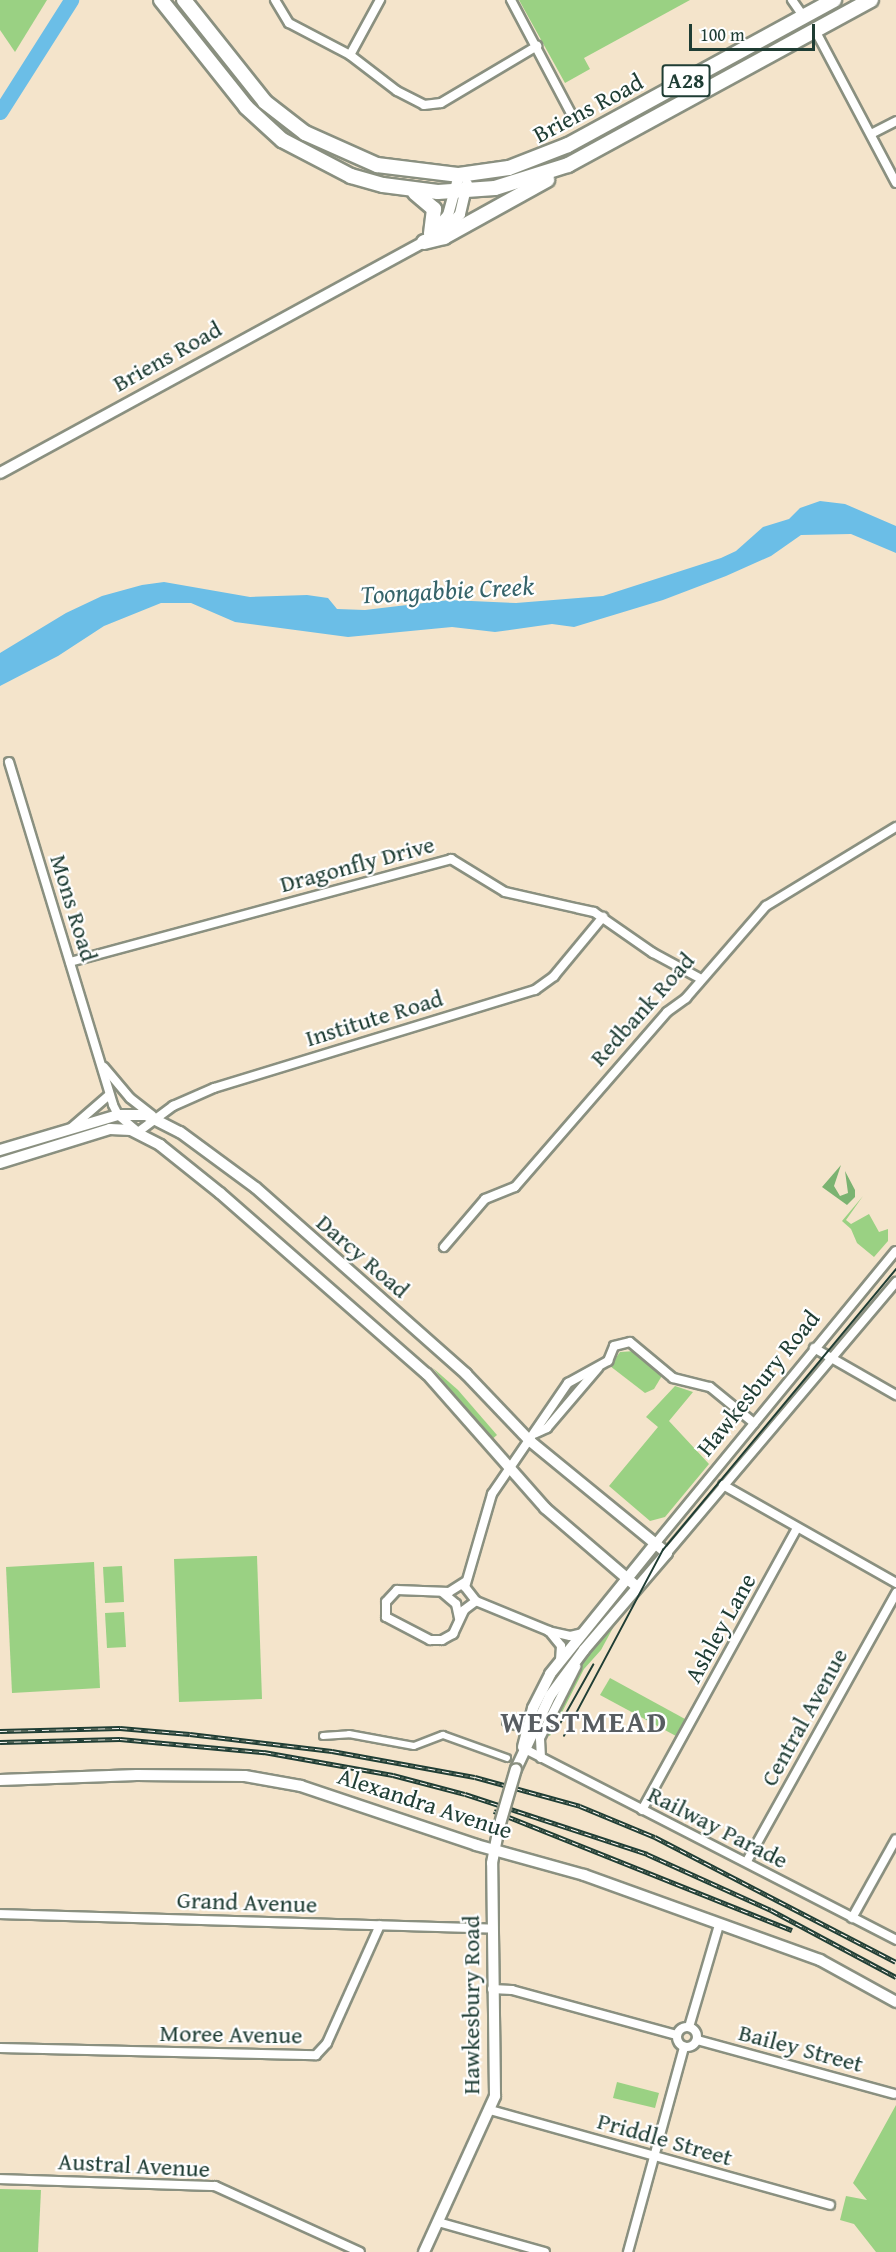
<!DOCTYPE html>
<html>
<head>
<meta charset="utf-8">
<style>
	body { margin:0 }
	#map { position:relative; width:896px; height:2252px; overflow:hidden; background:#f4e4cb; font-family:"Gentium Book Plus",serif }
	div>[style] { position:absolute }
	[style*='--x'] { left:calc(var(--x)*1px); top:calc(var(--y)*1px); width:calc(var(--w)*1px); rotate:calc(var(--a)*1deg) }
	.green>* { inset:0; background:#9ad183 }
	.forest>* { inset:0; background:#7bb371 }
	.water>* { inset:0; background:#6bbee7 }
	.river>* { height:15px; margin:-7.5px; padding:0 7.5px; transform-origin:7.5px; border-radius:7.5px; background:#6bbee7 }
	.roads { filter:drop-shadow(2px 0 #8a9080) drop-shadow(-2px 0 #8a9080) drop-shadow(0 2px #8a9080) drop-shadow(0 -2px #8a9080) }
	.pedestrian>* { height:6px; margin:-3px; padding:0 3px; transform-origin:3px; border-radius:3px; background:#fff }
	.minor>* { height:8px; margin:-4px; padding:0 4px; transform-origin:4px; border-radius:4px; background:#fff }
	.minor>.ring { margin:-4px; padding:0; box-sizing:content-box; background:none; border:8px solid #fff; border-radius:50% }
	.tertiary>* { height:10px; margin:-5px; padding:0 5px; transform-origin:5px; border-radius:5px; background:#fff }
	.trunk>* { height:14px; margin:-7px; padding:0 7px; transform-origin:7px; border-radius:7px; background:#fff }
	.tram>* { height:1.5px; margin:-0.75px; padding:0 0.75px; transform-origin:0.75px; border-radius:0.75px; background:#1f3d34 }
	.rail>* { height:4.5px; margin-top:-2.25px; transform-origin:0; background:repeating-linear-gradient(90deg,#fff 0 7px,#1f3d34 0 14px); box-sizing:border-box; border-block:2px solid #1f3d34 }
	.bridges { filter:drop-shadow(2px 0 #8a9080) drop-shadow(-2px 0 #8a9080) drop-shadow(0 2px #8a9080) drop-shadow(0 -2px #8a9080) }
	.tertiary-bridge>* { height:10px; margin:-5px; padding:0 5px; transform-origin:5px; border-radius:5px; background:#fff }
	span { translate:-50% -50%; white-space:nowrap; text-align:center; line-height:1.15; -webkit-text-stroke:4.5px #fff; paint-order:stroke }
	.shield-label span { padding:2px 4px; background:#fff; border:2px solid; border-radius:4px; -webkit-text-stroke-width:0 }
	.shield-label { font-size:22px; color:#1f3d34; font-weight:700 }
	.street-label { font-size:24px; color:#1f3d34 }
	.water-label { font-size:26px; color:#36646a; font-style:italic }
	.district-label { font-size:30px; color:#585d61; font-weight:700; letter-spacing:1.5px }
	.scale { position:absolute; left:689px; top:24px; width:126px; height:27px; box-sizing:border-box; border:3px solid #1f3d34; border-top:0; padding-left:8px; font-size:18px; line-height:21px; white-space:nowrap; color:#1f3d34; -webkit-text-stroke:4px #fff; paint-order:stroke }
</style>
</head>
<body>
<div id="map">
	<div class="green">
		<i style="clip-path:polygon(0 0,47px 0,15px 52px,0 30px)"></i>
		<i style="clip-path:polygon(519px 0,690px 0,584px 58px,590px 69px,565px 83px)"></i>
		<i style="clip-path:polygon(863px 1196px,846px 1220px,851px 1224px,869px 1214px,879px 1232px,888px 1229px,888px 1241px,874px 1257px,857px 1243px,851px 1229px,842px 1221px)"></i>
		<i style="clip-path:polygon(635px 1351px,663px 1374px,654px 1389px,645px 1393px,610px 1366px,620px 1352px)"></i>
		<i style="clip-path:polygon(433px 1368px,458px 1390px,497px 1435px,490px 1441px)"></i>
		<i style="clip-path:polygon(675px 1386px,693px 1392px,669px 1421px,709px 1464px,665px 1517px,650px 1521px,609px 1486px,658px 1427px,646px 1417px)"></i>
		<i style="clip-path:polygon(257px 1556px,262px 1699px,179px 1702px,174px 1559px)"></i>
		<i style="clip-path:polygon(94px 1562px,100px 1688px,12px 1693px,6px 1567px)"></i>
		<i style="clip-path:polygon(122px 1566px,124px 1602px,105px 1603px,103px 1567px)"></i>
		<i style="clip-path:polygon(124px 1612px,126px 1647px,107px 1648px,105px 1613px)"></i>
		<i style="clip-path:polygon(614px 1626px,601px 1650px,584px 1669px,550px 1736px,543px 1733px,571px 1679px,607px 1629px)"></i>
		<i style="clip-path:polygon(610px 1678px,685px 1719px,676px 1736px,600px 1695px)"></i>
		<i style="clip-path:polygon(617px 2082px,659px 2093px,655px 2108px,613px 2098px)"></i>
		<i style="clip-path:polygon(896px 2105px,896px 2252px,876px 2252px,854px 2224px,840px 2220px,846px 2196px,867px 2200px,853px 2183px)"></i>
		<i style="clip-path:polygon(0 2189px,41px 2190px,38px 2252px,0 2252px)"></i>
	</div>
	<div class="forest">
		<i style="clip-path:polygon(841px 1165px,834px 1186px,840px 1196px,848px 1193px,845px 1171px,855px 1190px,855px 1197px,847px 1205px,822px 1187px)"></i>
	</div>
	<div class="water">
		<i style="clip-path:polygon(820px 501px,845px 504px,896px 526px,896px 553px,851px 534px,801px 535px,771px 556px,726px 576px,663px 600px,574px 627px,552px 624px,495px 632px,452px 627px,348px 637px,235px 622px,191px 603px,161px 603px,104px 626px,58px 656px,0 686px,0 653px,66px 613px,102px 596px,142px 585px,164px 582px,250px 597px,307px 595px,328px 598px,337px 609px,365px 610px,449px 600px,516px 603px,603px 596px,721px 558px,736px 551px,763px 527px,789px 519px,800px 508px)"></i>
	</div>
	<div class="river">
		<i style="--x:0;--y:112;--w:133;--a:-57.6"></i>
	</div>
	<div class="roads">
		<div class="pedestrian">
			<i style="--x:506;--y:1722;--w:10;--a:24"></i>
			<i style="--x:323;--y:1736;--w:26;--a:-4"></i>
			<i style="--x:349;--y:1734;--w:66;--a:10.5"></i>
			<i style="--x:414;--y:1746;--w:31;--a:-21"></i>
			<i style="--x:443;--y:1735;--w:68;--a:19.8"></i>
		</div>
		<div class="minor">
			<i style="--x:275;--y:0;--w:27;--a:59"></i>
			<i style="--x:289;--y:23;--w:69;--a:27.7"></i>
			<i style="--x:350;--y:55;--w:59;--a:37.5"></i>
			<i style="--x:397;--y:91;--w:30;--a:27"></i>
			<i style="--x:424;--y:105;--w:17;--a:-7"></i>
			<i style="--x:441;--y:103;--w:112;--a:-30.7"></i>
			<i style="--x:511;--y:0;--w:135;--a:62.1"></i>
			<i style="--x:792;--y:0;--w:21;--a:55"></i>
			<i style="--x:815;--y:30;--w:173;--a:62.1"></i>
			<i style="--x:350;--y:55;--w:63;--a:-61.4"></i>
			<i style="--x:871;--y:134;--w:28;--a:-27"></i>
			<i style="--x:9;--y:762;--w:358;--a:73.1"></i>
			<i style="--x:113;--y:1105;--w:11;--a:63"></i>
			<i style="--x:118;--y:1115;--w:26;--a:40"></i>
			<i style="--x:138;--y:1132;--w:44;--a:-36.6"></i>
			<i style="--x:173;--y:1106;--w:45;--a:-23.7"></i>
			<i style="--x:214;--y:1088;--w:336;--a:-17"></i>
			<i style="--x:535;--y:990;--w:24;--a:-36"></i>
			<i style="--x:554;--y:976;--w:77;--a:-50.3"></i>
			<i style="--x:70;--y:962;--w:395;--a:-15.1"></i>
			<i style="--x:451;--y:859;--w:63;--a:31.4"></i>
			<i style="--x:505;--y:892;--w:91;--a:12.7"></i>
			<i style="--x:594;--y:912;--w:72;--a:34.8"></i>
			<i style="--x:653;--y:953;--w:55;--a:28.4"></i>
			<i style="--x:104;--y:1067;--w:40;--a:50"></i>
			<i style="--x:130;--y:1098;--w:28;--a:38"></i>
			<i style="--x:71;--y:1128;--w:50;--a:-41"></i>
			<i style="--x:444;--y:1247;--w:63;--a:-49.5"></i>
			<i style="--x:485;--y:1199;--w:32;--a:-22"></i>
			<i style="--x:515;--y:1187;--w:232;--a:-49"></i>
			<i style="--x:667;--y:1012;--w:24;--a:-36"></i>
			<i style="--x:686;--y:998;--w:122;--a:-49"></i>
			<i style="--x:766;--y:906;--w:152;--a:-31.3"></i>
			<i style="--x:814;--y:1348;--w:95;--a:29.8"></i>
			<i style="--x:536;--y:1433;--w:12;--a:-24"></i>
			<i style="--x:547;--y:1428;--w:79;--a:-49.6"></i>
			<i style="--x:723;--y:1485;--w:199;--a:29.5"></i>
			<i style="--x:655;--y:1544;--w:379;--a:-50.6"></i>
			<i style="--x:667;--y:1553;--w:355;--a:-49.8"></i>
			<i style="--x:465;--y:1582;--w:19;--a:148"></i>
			<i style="--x:449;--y:1592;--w:52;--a:-177.8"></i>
			<i style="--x:397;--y:1590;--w:16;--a:133"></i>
			<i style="--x:386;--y:1602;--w:15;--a:90"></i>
			<i style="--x:386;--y:1617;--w:50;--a:27.6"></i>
			<i style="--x:430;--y:1640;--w:12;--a:0"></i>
			<i style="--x:442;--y:1640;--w:13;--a:-29"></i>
			<i style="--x:453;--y:1634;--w:26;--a:-65"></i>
			<i style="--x:464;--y:1610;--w:15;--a:-37"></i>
			<i style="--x:443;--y:1593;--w:17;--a:40"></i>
			<i style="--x:456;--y:1604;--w:14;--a:78"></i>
			<i style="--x:549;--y:1631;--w:19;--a:51"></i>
			<i style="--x:561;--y:1646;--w:14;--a:94"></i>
			<i style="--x:583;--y:1633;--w:13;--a:167"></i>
			<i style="--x:570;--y:1636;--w:22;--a:-167"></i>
			<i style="--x:549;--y:1631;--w:79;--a:-157.7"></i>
			<i style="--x:476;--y:1601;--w:18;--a:-128"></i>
			<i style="--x:465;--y:1587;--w:97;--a:-73.8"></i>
			<i style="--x:492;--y:1494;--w:135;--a:-55.6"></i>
			<i style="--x:568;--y:1383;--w:46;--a:-28.8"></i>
			<i style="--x:608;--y:1361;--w:16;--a:-68"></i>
			<i style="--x:614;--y:1346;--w:16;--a:-14"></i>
			<i style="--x:630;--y:1342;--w:56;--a:39.9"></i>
			<i style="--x:673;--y:1378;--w:38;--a:14"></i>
			<i style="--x:710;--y:1387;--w:57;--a:39.3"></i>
			<i style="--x:523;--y:1748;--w:420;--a:27.2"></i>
			<i style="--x:541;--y:1758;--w:20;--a:-93"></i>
			<i style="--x:540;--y:1738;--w:80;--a:-63.1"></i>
			<i style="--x:642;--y:1810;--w:322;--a:-61.2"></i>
			<i style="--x:747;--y:1861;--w:307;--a:-60.9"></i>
			<i style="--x:0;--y:1914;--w:493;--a:1.7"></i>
			<i style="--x:852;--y:1918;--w:90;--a:-60.9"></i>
			<i style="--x:492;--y:1989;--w:20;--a:3"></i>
			<i style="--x:512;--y:1990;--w:170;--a:15.3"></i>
			<i class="ring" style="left:677px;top:2027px;width:12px;height:12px"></i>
			<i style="--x:689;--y:2027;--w:106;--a:-73.6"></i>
			<i style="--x:697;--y:2040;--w:204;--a:15.3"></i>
			<i style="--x:0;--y:2048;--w:316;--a:1.3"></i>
			<i style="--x:316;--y:2055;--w:16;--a:-47"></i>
			<i style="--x:327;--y:2043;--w:129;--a:-65.8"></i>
			<i style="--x:490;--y:2110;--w:353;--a:15.6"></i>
			<i style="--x:0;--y:2179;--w:215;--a:1.9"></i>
			<i style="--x:215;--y:2186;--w:159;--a:24.5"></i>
			<i style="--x:438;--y:2222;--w:111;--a:15.7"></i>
			<i style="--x:628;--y:2252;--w:213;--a:-74.7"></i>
		</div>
		<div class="tertiary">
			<i style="--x:444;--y:232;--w:24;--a:-48"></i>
			<i style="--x:460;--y:214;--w:31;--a:-77"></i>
			<i style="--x:431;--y:234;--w:25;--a:-48"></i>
			<i style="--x:448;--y:215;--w:41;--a:-74.6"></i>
			<i style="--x:0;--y:473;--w:490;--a:-28.6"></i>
			<i style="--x:0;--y:1150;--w:123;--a:-16.5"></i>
			<i style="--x:118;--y:1115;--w:28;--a:0"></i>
			<i style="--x:146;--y:1115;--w:38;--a:27"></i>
			<i style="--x:180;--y:1132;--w:94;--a:36.4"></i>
			<i style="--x:256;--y:1188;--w:281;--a:41.5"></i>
			<i style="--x:466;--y:1374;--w:93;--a:46.3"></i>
			<i style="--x:530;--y:1441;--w:177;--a:39.3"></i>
			<i style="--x:667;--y:1553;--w:128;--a:130.6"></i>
			<i style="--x:584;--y:1650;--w:57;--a:126.5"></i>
			<i style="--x:550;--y:1696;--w:81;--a:115"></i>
			<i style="--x:0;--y:1163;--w:115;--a:-17.2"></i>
			<i style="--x:110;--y:1129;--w:21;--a:3"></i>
			<i style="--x:131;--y:1130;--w:33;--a:27"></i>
			<i style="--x:160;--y:1145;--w:77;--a:38.7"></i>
			<i style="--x:220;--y:1193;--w:275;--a:41.2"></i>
			<i style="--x:427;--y:1374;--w:179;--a:48.6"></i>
			<i style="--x:545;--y:1508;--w:120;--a:40.6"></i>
			<i style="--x:523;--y:1747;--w:40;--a:-75.6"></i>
			<i style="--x:533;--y:1708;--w:38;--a:-63"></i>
			<i style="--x:550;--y:1674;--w:167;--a:-51.1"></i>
			<i style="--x:0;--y:1780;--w:137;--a:-2.1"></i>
			<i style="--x:137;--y:1775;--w:108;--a:0.5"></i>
			<i style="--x:245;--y:1776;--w:57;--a:10.1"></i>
			<i style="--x:301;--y:1786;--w:185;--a:18.6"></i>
			<i style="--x:476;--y:1845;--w:112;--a:15.5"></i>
			<i style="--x:584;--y:1875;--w:251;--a:19.8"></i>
			<i style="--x:820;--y:1960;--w:87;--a:28.9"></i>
			<i style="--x:424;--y:2252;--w:171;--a:-65.5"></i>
			<i style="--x:495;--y:2096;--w:233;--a:-90.7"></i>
			<i style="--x:492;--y:1863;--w:37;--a:-79"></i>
		</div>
		<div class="trunk">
			<i style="--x:161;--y:0;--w:137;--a:51.5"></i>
			<i style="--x:246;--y:107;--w:49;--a:42.5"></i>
			<i style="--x:282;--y:140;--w:78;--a:27.6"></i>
			<i style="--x:351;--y:176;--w:33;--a:16"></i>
			<i style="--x:383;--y:185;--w:55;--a:7.3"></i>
			<i style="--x:438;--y:192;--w:57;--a:-4"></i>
			<i style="--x:495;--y:188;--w:77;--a:-17.5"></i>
			<i style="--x:568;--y:165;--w:345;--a:-28.6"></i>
			<i style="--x:184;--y:0;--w:130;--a:51.5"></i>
			<i style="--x:265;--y:102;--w:51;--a:37.8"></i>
			<i style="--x:305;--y:133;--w:79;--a:24"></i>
			<i style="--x:377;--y:165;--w:83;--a:7"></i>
			<i style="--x:459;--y:175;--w:50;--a:-8"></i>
			<i style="--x:509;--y:168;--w:63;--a:-21.3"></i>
			<i style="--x:568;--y:145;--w:303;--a:-28.6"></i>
			<i style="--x:415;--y:193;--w:25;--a:40"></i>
			<i style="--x:434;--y:209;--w:25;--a:97"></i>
			<i style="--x:424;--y:242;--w:21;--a:-14"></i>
			<i style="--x:444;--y:237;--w:118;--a:-29"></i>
		</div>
	</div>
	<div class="tram">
		<i style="--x:556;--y:1731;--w:76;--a:-60.7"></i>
		<i style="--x:564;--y:1736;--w:211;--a:-62"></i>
		<i style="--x:663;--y:1550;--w:365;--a:-50.3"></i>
	</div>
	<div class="rail">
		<i style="--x:0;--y:1731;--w:120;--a:-1.4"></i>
		<i style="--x:120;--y:1728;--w:70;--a:4.9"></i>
		<i style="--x:190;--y:1734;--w:143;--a:6.8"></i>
		<i style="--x:332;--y:1751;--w:145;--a:10.3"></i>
		<i style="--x:475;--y:1777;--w:109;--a:15.4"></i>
		<i style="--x:580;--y:1806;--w:81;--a:22.5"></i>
		<i style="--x:655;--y:1837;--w:271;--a:27.4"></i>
		<i style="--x:0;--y:1742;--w:120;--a:-1.4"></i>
		<i style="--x:120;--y:1739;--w:145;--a:5.2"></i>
		<i style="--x:264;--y:1752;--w:131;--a:10.1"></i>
		<i style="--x:393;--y:1775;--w:74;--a:14.8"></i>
		<i style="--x:465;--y:1794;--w:192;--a:18.2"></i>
		<i style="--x:647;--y:1854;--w:136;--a:24.3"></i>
		<i style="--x:771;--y:1910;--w:142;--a:28.2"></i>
		<i style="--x:494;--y:1811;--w:321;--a:21.8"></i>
	</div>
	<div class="bridges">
		<div class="tertiary-bridge">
			<i style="--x:499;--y:1827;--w:60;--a:-73.7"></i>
		</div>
	</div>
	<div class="shield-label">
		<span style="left:686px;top:81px">A28</span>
	</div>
	<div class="street-label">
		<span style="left:588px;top:108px;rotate:-28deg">Briens Road</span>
		<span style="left:167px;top:356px;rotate:-29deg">Briens Road</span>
		<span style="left:357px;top:864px;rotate:-15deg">Dragonfly Drive</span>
		<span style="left:74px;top:908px;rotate:73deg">Mons Road</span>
		<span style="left:642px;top:1009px;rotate:-48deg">Redbank Road</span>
		<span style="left:374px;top:1018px;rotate:-17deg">Institute Road</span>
		<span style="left:363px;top:1256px;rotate:41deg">Darcy Road</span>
		<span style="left:758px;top:1383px;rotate:-51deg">Hawkesbury Road</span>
		<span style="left:720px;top:1628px;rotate:-61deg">Ashley Lane</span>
		<span style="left:804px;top:1717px;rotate:-61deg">Central Avenue</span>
		<span style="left:425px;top:1803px;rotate:18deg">Alexandra Avenue</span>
		<span style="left:718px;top:1827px;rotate:27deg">Railway Parade</span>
		<span style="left:247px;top:1902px;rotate:2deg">Grand Avenue</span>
		<span style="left:471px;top:2005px;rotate:-90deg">Hawkesbury Road</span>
		<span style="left:231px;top:2034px;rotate:1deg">Moree Avenue</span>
		<span style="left:801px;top:2048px;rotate:15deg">Bailey Street</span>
		<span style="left:665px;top:2139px;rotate:16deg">Priddle Street</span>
		<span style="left:134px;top:2165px;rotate:3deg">Austral Avenue</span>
	</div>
	<div class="water-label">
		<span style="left:447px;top:590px;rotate:-3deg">Toongabbie Creek</span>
	</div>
	<div class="district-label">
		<span style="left:584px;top:1721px">WESTMEAD</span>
	</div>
	<div class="scale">100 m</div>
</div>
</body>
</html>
